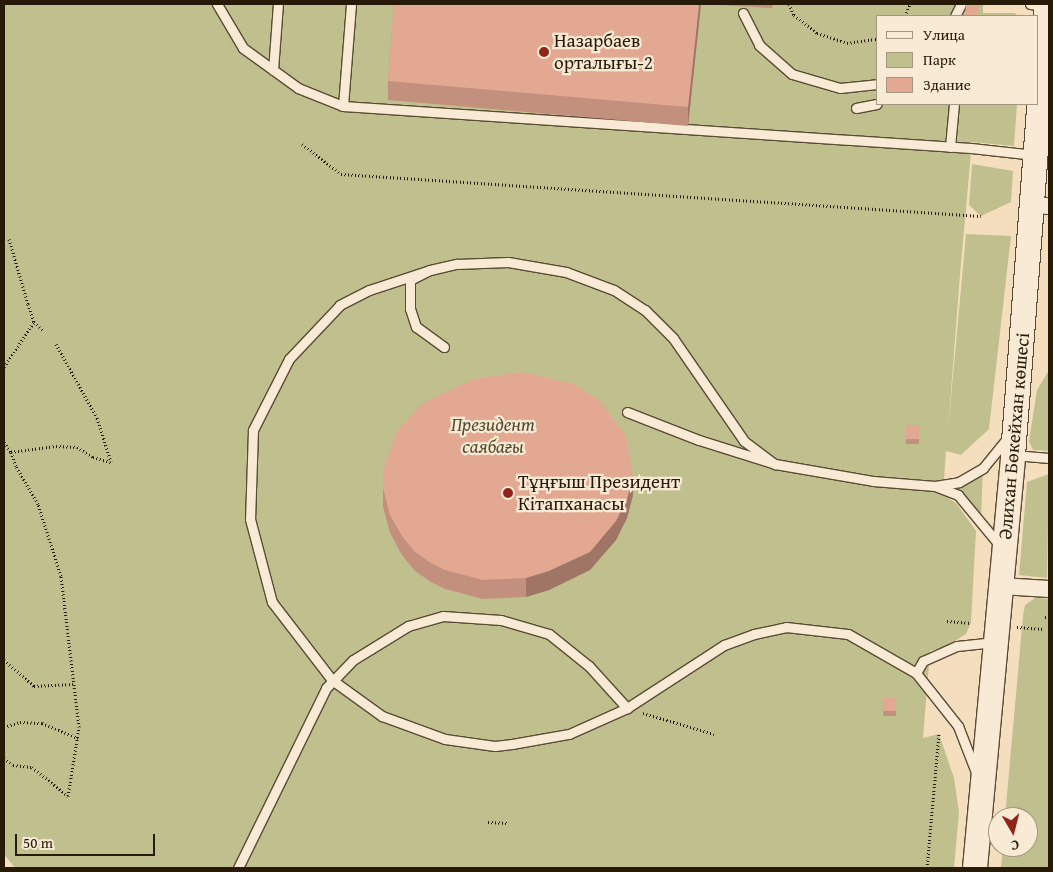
<!DOCTYPE html>
<html>
<head>
<meta charset="utf-8">
<style>
	body { margin:0 }
	#map { position:relative; width:1053px; height:872px; overflow:hidden; background:#f4debd; font-family:"Gentium Book Plus",serif }
	div>[style] { position:absolute }
	[style*='--x'] { left:calc(var(--x)*1px); top:calc(var(--y)*1px); width:calc(var(--w)*1px); rotate:calc(var(--a)*1deg) }
	.green>* { inset:0; background:#c0c08e }
	.path>* { height:3px; margin-top:-1.5px; transform-origin:0; background:repeating-linear-gradient(90deg,#271a07 0 1px,transparent 0 3.5px) }
	.roads { filter:drop-shadow(1px 0 #5a4b34) drop-shadow(-1px 0 #5a4b34) drop-shadow(0 1px #5a4b34) drop-shadow(0 -1px #5a4b34) }
	.lane>* { height:9px; margin:-4.5px; padding:0 4.5px; transform-origin:4.5px; border-radius:4.5px; background:#f8ead4 }
	.street>* { height:16px; margin:-8px; padding:0 8px; transform-origin:8px; border-radius:8px; background:#f8ead4 }
	.secondary>* { height:24px; margin:-12px; padding:0 12px; transform-origin:12px; border-radius:12px; background:#f8ead4 }
	.wall>* { inset:0; background:#c3907e }
	.shaded-wall>* { inset:0; background:#9f7666 }
	.building>* { inset:0; background:#e3a892 }
	.dots>* { width:14px; height:14px; translate:-50% -50%; box-sizing:border-box; border:2px solid #f8ead4; border-radius:50% }
	span { translate:-50% -50%; white-space:nowrap; text-align:center; line-height:1.15; -webkit-text-stroke:4.5px #f8ead4; paint-order:stroke }
	.poi-label { font-size:19px; color:#271a07 }
	.left { translate:0 -50%; text-align:left }
	.park-label { font-size:19px; color:#554c30; font-style:italic }
	.street-label { font-size:19px; color:#271a07 }
	.frame { position:absolute; inset:0; border:5px solid #271a07; pointer-events:none }
	.legend { position:absolute; left:876px; top:15px; width:162px; height:90px; box-sizing:border-box; background:#f8ead4; border:1px solid #a49782; margin:0; padding:6px 9px; list-style:none; font-size:15px; color:#271a07 }
	.legend li { display:flex; align-items:center; gap:10px; height:25px }
	.legend b { width:25px; border:1px solid #a49782 }
	.north { position:absolute; left:988px; top:807px; width:50px; height:50px; box-sizing:border-box; background:#f8ead4; border:1px solid #a49782; border-radius:50%; rotate:172deg; font-size:14px; font-weight:700; line-height:20px; text-align:center; color:#271a07 }
	.north::after { content:''; display:block; margin:auto; width:18px; height:22px; background:#8f2418; clip-path:polygon(50% 0,100% 100%,50% 72%,0 100%) }
	.scale { position:absolute; left:15px; top:834px; width:140px; height:22px; box-sizing:border-box; border:2px solid #271a07; border-top:0; padding-left:6px; font-size:15px; line-height:18px; white-space:nowrap; color:#271a07; -webkit-text-stroke:4px #f8ead4; paint-order:stroke }
</style>
</head>
<body>
<div id="map">
	<div class="green">
		<i style="clip-path:polygon(4px 4px,983px 4px,983px 13px,1015px 13px,1017px 16px,877px 16px,877px 104px,1017px 104px,1014px 146px,972px 142px,960px 275px,948px 430px,966px 234px,1011px 236px,989px 429px,961px 455px,946px 451px,943px 494px,957px 504px,976px 531px,971px 623px,966px 634px,945px 647px,930px 651px,923px 738px,939px 734px,954px 778px,959px 812px,954px 868px,15px 868px,4px 854px)"></i>
		<i style="clip-path:polygon(972px 164px,1013px 171px,1011px 202px,981px 216px,969px 205px)"></i>
		<i style="clip-path:polygon(1049px 370px,1049px 451px,1033px 450px,1029px 441px,1037px 390px)"></i>
		<i style="clip-path:polygon(983px 468px,981px 521px,958px 495px,959px 482px)"></i>
		<i style="clip-path:polygon(1049px 474px,1047px 578px,1019px 575px,1027px 482px)"></i>
		<i style="clip-path:polygon(1035px 598px,1049px 599px,1049px 868px,1001px 868px,1003px 847px,1028px 847px,1028px 817px,1005px 817px,1023px 616px,1025px 605px)"></i>
	</div>
	<div class="path">
		<i style="--x:789;--y:4;--w:12;--a:66"></i>
		<i style="--x:794;--y:15;--w:29;--a:38"></i>
		<i style="--x:817;--y:33;--w:32;--a:18"></i>
		<i style="--x:847;--y:43;--w:30;--a:-8"></i>
		<i style="--x:905;--y:16;--w:13;--a:-67"></i>
		<i style="--x:302;--y:144;--w:49;--a:37.6"></i>
		<i style="--x:341;--y:174;--w:641;--a:3.75"></i>
		<i style="--x:9;--y:239;--w:68;--a:73.7"></i>
		<i style="--x:28;--y:304;--w:19;--a:72"></i>
		<i style="--x:34;--y:322;--w:12;--a:42"></i>
		<i style="--x:56;--y:344;--w:85;--a:61"></i>
		<i style="--x:97;--y:418;--w:46;--a:72.3"></i>
		<i style="--x:4;--y:367;--w:54;--a:-56.3"></i>
		<i style="--x:4;--y:442;--w:12;--a:55"></i>
		<i style="--x:11;--y:452;--w:45;--a:-7.6"></i>
		<i style="--x:56;--y:446;--w:21;--a:3"></i>
		<i style="--x:77;--y:447;--w:19;--a:32"></i>
		<i style="--x:93;--y:457;--w:18;--a:16"></i>
		<i style="--x:1045;--y:617;--w:4;--a:0"></i>
		<i style="--x:947;--y:621;--w:24;--a:5"></i>
		<i style="--x:1017;--y:627;--w:27;--a:4"></i>
		<i style="--x:4;--y:660;--w:40;--a:41"></i>
		<i style="--x:34;--y:686;--w:39;--a:-3"></i>
		<i style="--x:643;--y:713;--w:74;--a:16.5"></i>
		<i style="--x:4;--y:727;--w:17;--a:-17"></i>
		<i style="--x:20;--y:722;--w:22;--a:3"></i>
		<i style="--x:42;--y:723;--w:39;--a:23"></i>
		<i style="--x:4;--y:758;--w:11;--a:38"></i>
		<i style="--x:13;--y:765;--w:19;--a:6"></i>
		<i style="--x:32;--y:767;--w:46;--a:38.9"></i>
		<i style="--x:68;--y:796;--w:70;--a:-80.9"></i>
		<i style="--x:79;--y:727;--w:152;--a:-96.8"></i>
		<i style="--x:61;--y:576;--w:76;--a:-107.7"></i>
		<i style="--x:38;--y:504;--w:44;--a:-120.1"></i>
		<i style="--x:16;--y:466;--w:15;--a:-110"></i>
		<i style="--x:488;--y:822;--w:20;--a:3"></i>
		<i style="--x:927;--y:868;--w:135;--a:-84.9"></i>
	</div>
	<div class="roads">
		<div class="lane">
			<i style="--x:217;--y:4;--w:51;--a:59.4"></i>
			<i style="--x:243;--y:48;--w:68;--a:36"></i>
			<i style="--x:298;--y:88;--w:48;--a:21.8"></i>
			<i style="--x:343;--y:106;--w:629;--a:3.83"></i>
			<i style="--x:971;--y:148;--w:64;--a:6.2"></i>
			<i style="--x:1030;--y:4;--w:17;--a:7"></i>
			<i style="--x:743;--y:13;--w:36;--a:63"></i>
			<i style="--x:759;--y:45;--w:44;--a:41.3"></i>
			<i style="--x:792;--y:74;--w:50;--a:16.3"></i>
			<i style="--x:840;--y:88;--w:37;--a:-6"></i>
			<i style="--x:955;--y:16;--w:13;--a:-63"></i>
			<i style="--x:273;--y:70;--w:66;--a:-85.7"></i>
			<i style="--x:343;--y:106;--w:102;--a:-85.5"></i>
			<i style="--x:856;--y:108;--w:21;--a:-11"></i>
			<i style="--x:950;--y:147;--w:43;--a:-84.7"></i>
			<i style="--x:430;--y:270;--w:64;--a:161.8"></i>
			<i style="--x:369;--y:290;--w:33;--a:153"></i>
			<i style="--x:340;--y:305;--w:74;--a:133.4"></i>
			<i style="--x:289;--y:359;--w:80;--a:116.9"></i>
			<i style="--x:253;--y:430;--w:89;--a:91.9"></i>
			<i style="--x:250;--y:519;--w:86;--a:75.2"></i>
			<i style="--x:272;--y:602;--w:98;--a:52.4"></i>
			<i style="--x:332;--y:680;--w:62;--a:35.8"></i>
			<i style="--x:382;--y:716;--w:67;--a:20.1"></i>
			<i style="--x:445;--y:739;--w:50;--a:8"></i>
			<i style="--x:495;--y:746;--w:17;--a:-7"></i>
			<i style="--x:512;--y:744;--w:58;--a:-10"></i>
			<i style="--x:569;--y:734;--w:64;--a:-24.1"></i>
			<i style="--x:627;--y:708;--w:116;--a:-33"></i>
			<i style="--x:724;--y:645;--w:32;--a:-20"></i>
			<i style="--x:754;--y:634;--w:33;--a:-12"></i>
			<i style="--x:786;--y:627;--w:62;--a:6.4"></i>
			<i style="--x:848;--y:634;--w:78;--a:29.8"></i>
			<i style="--x:916;--y:673;--w:68;--a:51.6"></i>
			<i style="--x:958;--y:726;--w:53;--a:68.8"></i>
			<i style="--x:444;--y:347;--w:34;--a:-144"></i>
			<i style="--x:416;--y:327;--w:19;--a:-108"></i>
			<i style="--x:410;--y:309;--w:29;--a:-90"></i>
			<i style="--x:410;--y:280;--w:22;--a:-27"></i>
			<i style="--x:430;--y:270;--w:28;--a:-13"></i>
			<i style="--x:457;--y:264;--w:51;--a:-2.2"></i>
			<i style="--x:508;--y:262;--w:59;--a:9.8"></i>
			<i style="--x:566;--y:272;--w:51;--a:20.6"></i>
			<i style="--x:614;--y:290;--w:37;--a:33"></i>
			<i style="--x:645;--y:310;--w:40;--a:45"></i>
			<i style="--x:673;--y:338;--w:125;--a:55.4"></i>
			<i style="--x:744;--y:441;--w:39;--a:37"></i>
			<i style="--x:627;--y:412;--w:77;--a:21.3"></i>
			<i style="--x:699;--y:440;--w:80;--a:17.5"></i>
			<i style="--x:775;--y:464;--w:99;--a:9.8"></i>
			<i style="--x:873;--y:481;--w:62;--a:4.6"></i>
			<i style="--x:935;--y:486;--w:24;--a:-9"></i>
			<i style="--x:959;--y:482;--w:28;--a:-30"></i>
			<i style="--x:983;--y:468;--w:43;--a:-50.7"></i>
			<i style="--x:1014;--y:455;--w:35;--a:5"></i>
			<i style="--x:935;--y:486;--w:25;--a:21"></i>
			<i style="--x:958;--y:495;--w:67;--a:50.4"></i>
			<i style="--x:916;--y:673;--w:14;--a:-60"></i>
			<i style="--x:923;--y:661;--w:37;--a:-24"></i>
			<i style="--x:957;--y:646;--w:38;--a:-6"></i>
			<i style="--x:238;--y:868;--w:200;--a:-63.9"></i>
			<i style="--x:326;--y:688;--w:39;--a:-46"></i>
			<i style="--x:353;--y:660;--w:65;--a:-31.7"></i>
			<i style="--x:408;--y:626;--w:36;--a:-16"></i>
			<i style="--x:443;--y:616;--w:58;--a:3.9"></i>
			<i style="--x:501;--y:620;--w:50;--a:16.3"></i>
			<i style="--x:549;--y:634;--w:51;--a:38.7"></i>
			<i style="--x:589;--y:666;--w:57;--a:47.9"></i>
		</div>
		<div class="street">
			<i style="--x:1033;--y:205;--w:16;--a:4"></i>
			<i style="--x:1001;--y:586;--w:48;--a:3.6"></i>
		</div>
		<div class="secondary">
			<i style="--x:975;--y:868;--w:415;--a:-84.7"></i>
			<i style="--x:1013;--y:455;--w:452;--a:-85.7"></i>
		</div>
	</div>
	<div class="wall">
		<i style="clip-path:polygon(394px 4px,701px 4px,688px 126px,388px 100px,388px 81px)"></i>
		<i style="clip-path:polygon(702px 4px,773px 4px,772px 8px)"></i>
		<i style="clip-path:polygon(906px 425px,919px 425px,919px 444px,906px 444px)"></i>
		<i style="clip-path:polygon(383px 471px,633px 495px,627px 518px,616px 540px,590px 570px,549px 590px,526px 597px,483px 599px,445px 589px,431px 582px,415px 571px,402px 555px,390px 533px,383px 507px)"></i>
		<i style="clip-path:polygon(884px 698px,896px 698px,896px 716px,883px 716px)"></i>
	</div>
	<div class="shaded-wall">
		<i style="clip-path:polygon(699px 4px,701px 4px,688px 126px,688px 107px)"></i>
		<i style="clip-path:polygon(633px 477px,633px 495px,627px 518px,616px 540px,590px 570px,549px 590px,526px 597px,526px 578px)"></i>
	</div>
	<div class="building">
		<i style="clip-path:polygon(394px 4px,699px 4px,688px 107px,388px 81px)"></i>
		<i style="clip-path:polygon(966px 4px,979px 4px,978px 16px,965px 16px)"></i>
		<i style="clip-path:polygon(521px 372px,574px 384px,600px 401px,626px 436px,633px 477px,627px 499px,616px 521px,590px 552px,549px 571px,526px 578px,483px 580px,445px 570px,431px 563px,415px 552px,402px 536px,390px 515px,383px 488px,383px 471px,397px 431px,423px 403px,474px 379px)"></i>
		<i style="clip-path:polygon(906px 425px,919px 425px,919px 439px,906px 439px)"></i>
		<i style="clip-path:polygon(884px 698px,896px 698px,896px 711px,883px 711px)"></i>
	</div>
	<div class="dots">
		<i style="left:544px;top:52px;background:#8f2418"></i>
		<i style="left:508px;top:493px;background:#8f2418"></i>
	</div>
	<div class="poi-label">
		<span class="left" style="left:554px;top:52px">Назарбаев<br>орталығы-2</span>
		<span class="left" style="left:518px;top:493px">Тұңғыш Президент<br>Кітапханасы</span>
	</div>
	<div class="park-label">
		<span style="left:493px;top:436px">Президент<br>саябағы</span>
	</div>
	<div class="street-label">
		<span style="left:1014px;top:436px;rotate:-85deg">Әлихан Бөкейхан көшесі</span>
	</div>
	<div class="frame"></div>
	<ul class="legend">
	<li><b style="height:6px;background:#f8ead4"></b>Улица</li>
	<li><b style="height:14px;background:#c0c08e"></b>Парк</li>
	<li><b style="height:14px;background:#e3a892"></b>Здание</li>
	</ul>
	<div class="north">С</div>
	<div class="scale">50 m</div>
</div>
</body>
</html>
